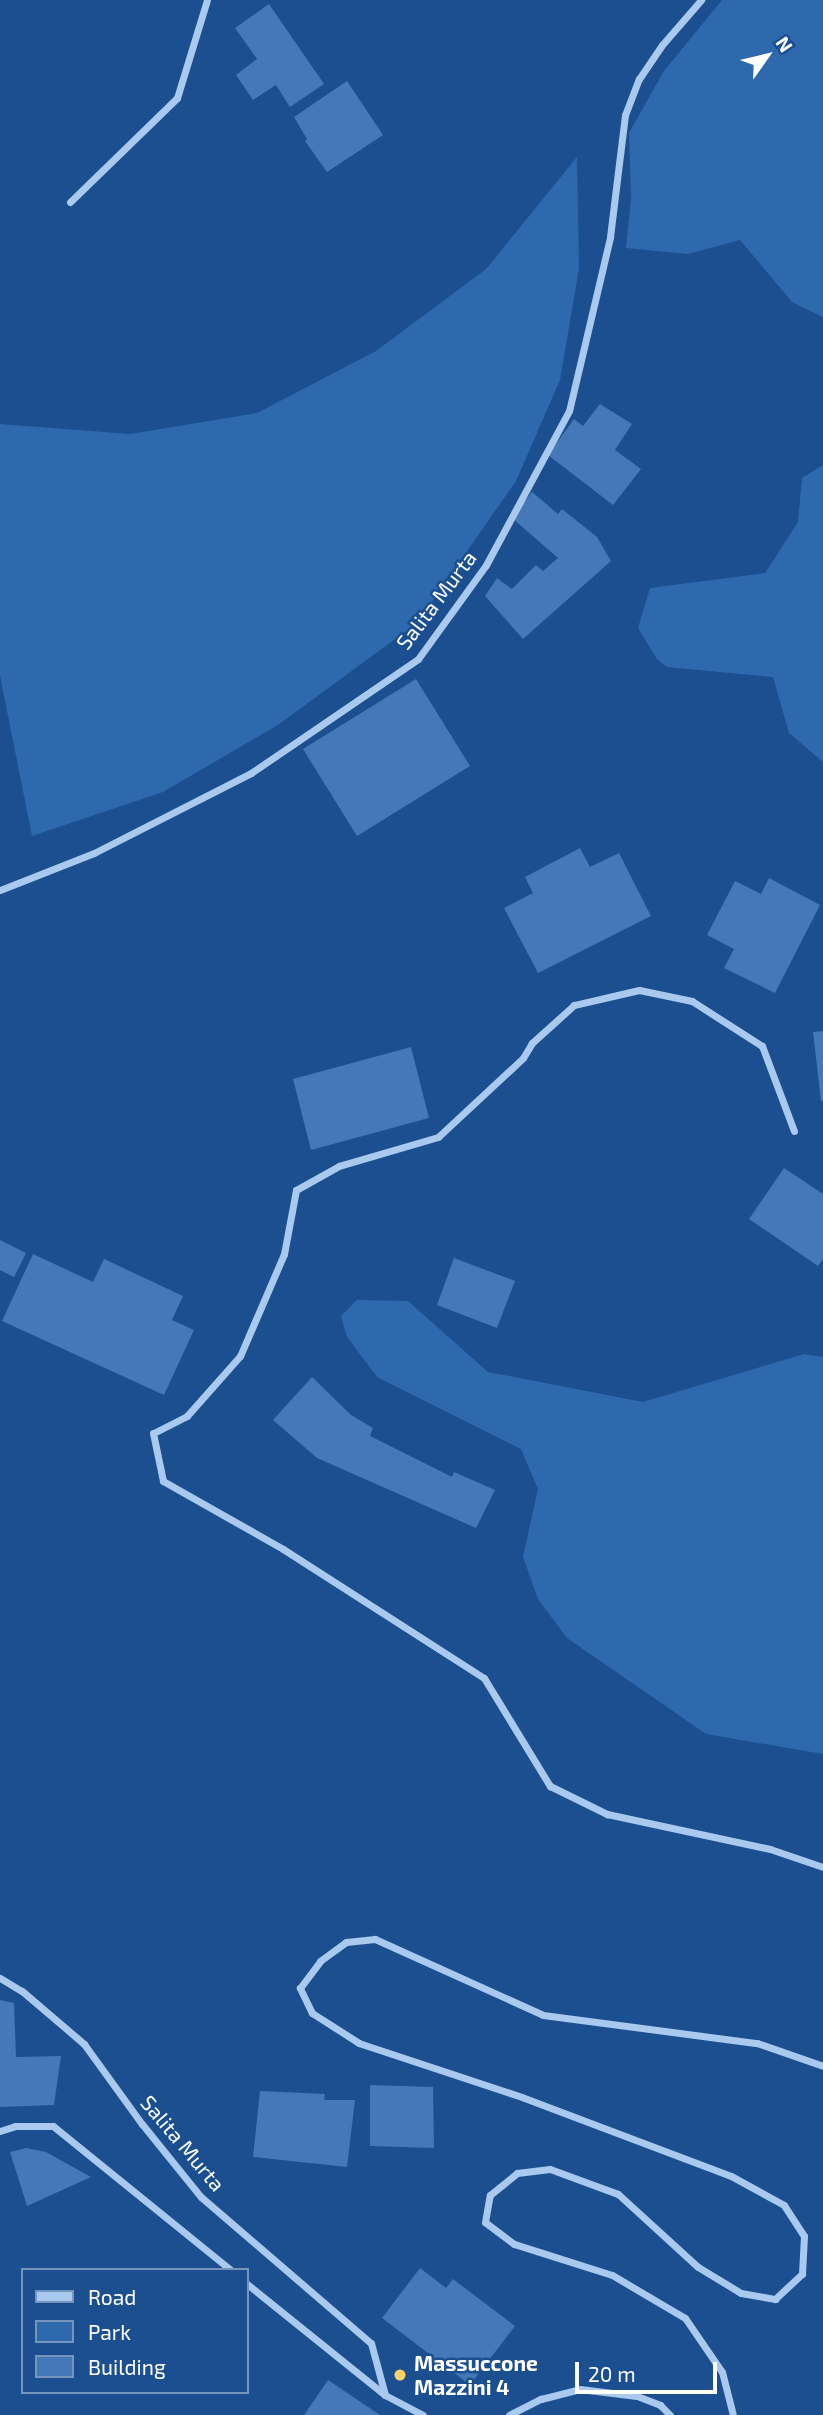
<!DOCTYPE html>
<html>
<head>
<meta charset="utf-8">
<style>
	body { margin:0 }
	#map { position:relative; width:823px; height:2415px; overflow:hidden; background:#1b4f8f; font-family:"Exo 2",sans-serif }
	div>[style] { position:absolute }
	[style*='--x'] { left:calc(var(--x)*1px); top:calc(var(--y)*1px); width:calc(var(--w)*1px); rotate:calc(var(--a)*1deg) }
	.green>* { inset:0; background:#2e69ad }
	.building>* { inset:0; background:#4478b7 }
	.street>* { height:7px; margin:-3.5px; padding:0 3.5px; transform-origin:3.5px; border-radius:3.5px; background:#a9c9ee }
	.dots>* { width:19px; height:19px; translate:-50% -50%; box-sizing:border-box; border:4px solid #1b4f8f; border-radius:50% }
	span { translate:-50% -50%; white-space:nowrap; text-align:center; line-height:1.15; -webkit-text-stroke:5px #1b4f8f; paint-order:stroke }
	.street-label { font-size:21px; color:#fff }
	.poi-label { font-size:21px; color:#fff; font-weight:700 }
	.left { translate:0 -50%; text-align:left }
	.legend { position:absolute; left:21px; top:2268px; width:228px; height:126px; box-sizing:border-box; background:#1b4f8f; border:2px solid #7695bc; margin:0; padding:9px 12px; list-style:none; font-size:21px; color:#fff }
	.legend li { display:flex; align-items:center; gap:14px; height:35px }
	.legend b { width:35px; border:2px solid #7695bc }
	.north { position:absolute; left:732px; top:21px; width:70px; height:70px; -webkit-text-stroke:5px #1b4f8f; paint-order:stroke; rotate:56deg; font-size:19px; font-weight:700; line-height:28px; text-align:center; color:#fff }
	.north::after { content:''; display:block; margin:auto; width:24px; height:32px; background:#fff; clip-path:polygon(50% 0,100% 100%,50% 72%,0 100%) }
	.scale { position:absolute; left:575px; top:2362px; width:142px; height:32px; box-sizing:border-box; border:4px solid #fff; border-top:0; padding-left:9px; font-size:21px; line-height:24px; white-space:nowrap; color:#fff; -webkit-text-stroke:5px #1b4f8f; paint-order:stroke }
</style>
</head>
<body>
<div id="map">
	<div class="green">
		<i style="clip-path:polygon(722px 0,823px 0,823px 317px,792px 302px,740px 240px,688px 254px,626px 248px,631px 199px,629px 133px,664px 71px)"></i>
		<i style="clip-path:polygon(577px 157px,579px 268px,560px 380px,516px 481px,417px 623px,278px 725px,163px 792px,32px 836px,0 676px,0 424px,130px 434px,257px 413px,376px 351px,486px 269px)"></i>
		<i style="clip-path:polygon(823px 465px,823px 762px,789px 733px,773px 677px,667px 667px,657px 659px,638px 628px,650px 588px,765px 573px,798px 522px,802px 478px)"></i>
		<i style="clip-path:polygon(357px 1300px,408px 1301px,488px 1372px,643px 1402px,804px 1354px,823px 1357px,823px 1754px,706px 1734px,567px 1638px,538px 1599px,523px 1557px,538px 1489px,521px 1449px,377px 1377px,347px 1337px,341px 1316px)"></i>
	</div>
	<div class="building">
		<i style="clip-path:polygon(269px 4px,324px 84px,290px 107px,276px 85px,253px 100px,236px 75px,257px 59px,235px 28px)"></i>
		<i style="clip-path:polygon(347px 81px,383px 135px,327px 172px,305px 141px,307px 139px,294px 117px)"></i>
		<i style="clip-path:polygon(600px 404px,632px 424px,615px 450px,641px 469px,613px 505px,548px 455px,574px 419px,583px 426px)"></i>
		<i style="clip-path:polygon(532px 492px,558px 514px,562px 509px,597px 537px,611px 561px,523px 639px,485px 596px,497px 578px,512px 589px,536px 565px,543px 571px,558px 558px,512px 518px)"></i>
		<i style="clip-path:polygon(416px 679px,470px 766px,357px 836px,303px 749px)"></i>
		<i style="clip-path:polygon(580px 848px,590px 867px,619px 853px,651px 916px,538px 973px,504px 908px,533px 893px,525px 877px)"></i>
		<i style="clip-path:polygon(769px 878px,820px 905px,775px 993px,724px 968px,734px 949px,707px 935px,735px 881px,761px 894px)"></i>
		<i style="clip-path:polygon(823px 1031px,823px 1101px,821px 1101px,813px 1032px)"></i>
		<i style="clip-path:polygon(411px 1047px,429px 1118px,311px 1150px,293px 1079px)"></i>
		<i style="clip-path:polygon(784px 1168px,823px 1194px,823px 1259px,818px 1266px,749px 1219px)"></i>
		<i style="clip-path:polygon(0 1240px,26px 1253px,14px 1277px,0 1270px)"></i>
		<i style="clip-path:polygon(33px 1254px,93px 1282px,104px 1259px,183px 1296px,172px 1320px,194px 1330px,164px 1395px,2px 1321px)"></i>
		<i style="clip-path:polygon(454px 1258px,515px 1281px,497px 1328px,437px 1305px)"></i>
		<i style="clip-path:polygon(312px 1377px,351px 1415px,373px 1428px,370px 1436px,452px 1477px,454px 1472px,495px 1490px,476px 1528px,317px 1458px,273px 1420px)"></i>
		<i style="clip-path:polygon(0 2000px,14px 2003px,16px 2057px,61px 2056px,54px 2105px,0 2107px)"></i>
		<i style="clip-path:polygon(370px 2085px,433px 2087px,434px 2148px,370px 2146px)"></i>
		<i style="clip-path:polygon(260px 2091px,325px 2094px,324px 2100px,355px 2100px,347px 2167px,253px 2157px)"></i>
		<i style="clip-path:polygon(26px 2148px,46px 2152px,91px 2177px,27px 2206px,10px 2152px)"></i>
		<i style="clip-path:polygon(420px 2268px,446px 2288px,453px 2279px,515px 2326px,470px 2385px,382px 2318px)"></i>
		<i style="clip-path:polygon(328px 2380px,380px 2415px,304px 2415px)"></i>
	</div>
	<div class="street">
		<i style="--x:70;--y:202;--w:149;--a:-44.2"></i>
		<i style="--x:177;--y:98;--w:102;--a:-73"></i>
		<i style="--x:0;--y:890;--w:101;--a:-21.5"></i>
		<i style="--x:94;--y:853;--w:176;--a:-27"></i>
		<i style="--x:251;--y:773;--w:202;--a:-34.3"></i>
		<i style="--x:418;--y:659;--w:116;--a:-54.1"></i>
		<i style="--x:486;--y:565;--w:175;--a:-61.7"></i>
		<i style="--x:569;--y:411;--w:179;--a:-76.7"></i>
		<i style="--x:610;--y:237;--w:123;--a:-83"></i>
		<i style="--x:625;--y:115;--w:39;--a:-69"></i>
		<i style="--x:639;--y:79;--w:41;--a:-55.9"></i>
		<i style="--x:662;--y:45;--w:60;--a:-49.1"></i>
		<i style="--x:794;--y:1131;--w:91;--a:-110.6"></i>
		<i style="--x:762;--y:1046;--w:83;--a:-147.3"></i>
		<i style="--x:692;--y:1001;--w:54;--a:-168.3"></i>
		<i style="--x:639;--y:990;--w:67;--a:167"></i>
		<i style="--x:574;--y:1005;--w:57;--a:137.9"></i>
		<i style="--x:532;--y:1043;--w:17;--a:121"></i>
		<i style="--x:523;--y:1058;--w:116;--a:137.1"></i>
		<i style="--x:438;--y:1137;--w:103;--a:163.7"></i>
		<i style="--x:339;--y:1166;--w:49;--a:150.8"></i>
		<i style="--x:296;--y:1190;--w:65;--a:100.6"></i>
		<i style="--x:284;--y:1254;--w:111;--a:113.3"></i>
		<i style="--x:240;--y:1356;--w:80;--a:131.5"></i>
		<i style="--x:187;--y:1416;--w:38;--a:153"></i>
		<i style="--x:153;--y:1433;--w:49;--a:78.2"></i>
		<i style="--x:163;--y:1481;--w:138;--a:29.5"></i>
		<i style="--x:283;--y:1549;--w:239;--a:32.7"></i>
		<i style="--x:484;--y:1678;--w:127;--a:58.6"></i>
		<i style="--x:550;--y:1786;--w:64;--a:26.2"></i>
		<i style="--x:607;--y:1814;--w:167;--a:12.1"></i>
		<i style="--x:770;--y:1849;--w:56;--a:18.8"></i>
		<i style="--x:0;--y:1978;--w:26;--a:31"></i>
		<i style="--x:22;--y:1991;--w:82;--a:40.5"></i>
		<i style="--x:84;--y:2044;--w:99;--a:54.1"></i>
		<i style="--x:142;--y:2124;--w:94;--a:51.1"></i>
		<i style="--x:201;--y:2197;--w:224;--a:40.7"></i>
		<i style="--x:371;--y:2343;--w:54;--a:74.9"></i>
		<i style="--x:0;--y:2131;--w:16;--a:-18"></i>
		<i style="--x:15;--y:2126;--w:38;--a:0"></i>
		<i style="--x:53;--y:2126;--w:229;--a:39"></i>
		<i style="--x:247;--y:2284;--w:177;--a:38.8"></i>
		<i style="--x:385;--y:2395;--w:43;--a:27.8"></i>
		<i style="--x:509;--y:2415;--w:36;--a:-27"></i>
		<i style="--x:541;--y:2399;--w:40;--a:-14.4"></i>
		<i style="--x:580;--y:2389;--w:57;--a:7"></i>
		<i style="--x:637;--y:2396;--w:25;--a:21"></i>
		<i style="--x:660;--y:2405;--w:14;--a:45"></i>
		<i style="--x:733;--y:2415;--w:44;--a:-104.3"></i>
		<i style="--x:722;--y:2372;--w:65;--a:-124.4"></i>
		<i style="--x:685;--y:2318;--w:85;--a:-149.5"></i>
		<i style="--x:612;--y:2275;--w:103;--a:-162.4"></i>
		<i style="--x:514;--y:2244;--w:36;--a:-143"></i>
		<i style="--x:485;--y:2222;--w:27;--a:-80"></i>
		<i style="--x:490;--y:2195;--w:35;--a:-39"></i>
		<i style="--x:517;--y:2173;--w:33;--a:-7"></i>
		<i style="--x:550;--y:2169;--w:72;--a:20.2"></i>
		<i style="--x:618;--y:2194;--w:108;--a:42.4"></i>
		<i style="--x:698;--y:2267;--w:50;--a:31.2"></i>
		<i style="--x:741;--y:2293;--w:35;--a:10"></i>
		<i style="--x:775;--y:2299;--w:37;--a:-43"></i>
		<i style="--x:802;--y:2274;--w:38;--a:-87"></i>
		<i style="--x:804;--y:2236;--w:37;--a:-123"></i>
		<i style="--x:784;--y:2205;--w:60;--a:-151.3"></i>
		<i style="--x:731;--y:2176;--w:223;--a:-159.3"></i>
		<i style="--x:522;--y:2097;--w:172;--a:-161.7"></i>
		<i style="--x:359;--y:2043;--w:56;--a:-147.4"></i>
		<i style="--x:312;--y:2013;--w:28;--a:-116"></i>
		<i style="--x:300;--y:1988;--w:34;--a:-53"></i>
		<i style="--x:320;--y:1961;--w:32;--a:-36"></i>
		<i style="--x:346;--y:1942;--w:29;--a:-6"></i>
		<i style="--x:375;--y:1939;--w:184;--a:24.3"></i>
		<i style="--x:543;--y:2015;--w:216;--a:7.5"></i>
		<i style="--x:757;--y:2043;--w:70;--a:19.2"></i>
	</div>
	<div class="dots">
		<i style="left:400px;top:2375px;background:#ffd166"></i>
	</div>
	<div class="street-label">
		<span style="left:436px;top:600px;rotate:-53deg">Salita Murta</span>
		<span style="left:183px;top:2143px;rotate:50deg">Salita Murta</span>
	</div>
	<div class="poi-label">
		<span class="left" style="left:414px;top:2375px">Massuccone<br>Mazzini 4</span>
	</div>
	<ul class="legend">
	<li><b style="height:9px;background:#a9c9ee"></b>Road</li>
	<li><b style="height:19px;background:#2e69ad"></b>Park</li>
	<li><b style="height:19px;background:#4478b7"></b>Building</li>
	</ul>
	<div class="north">N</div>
	<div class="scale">20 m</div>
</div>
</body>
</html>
